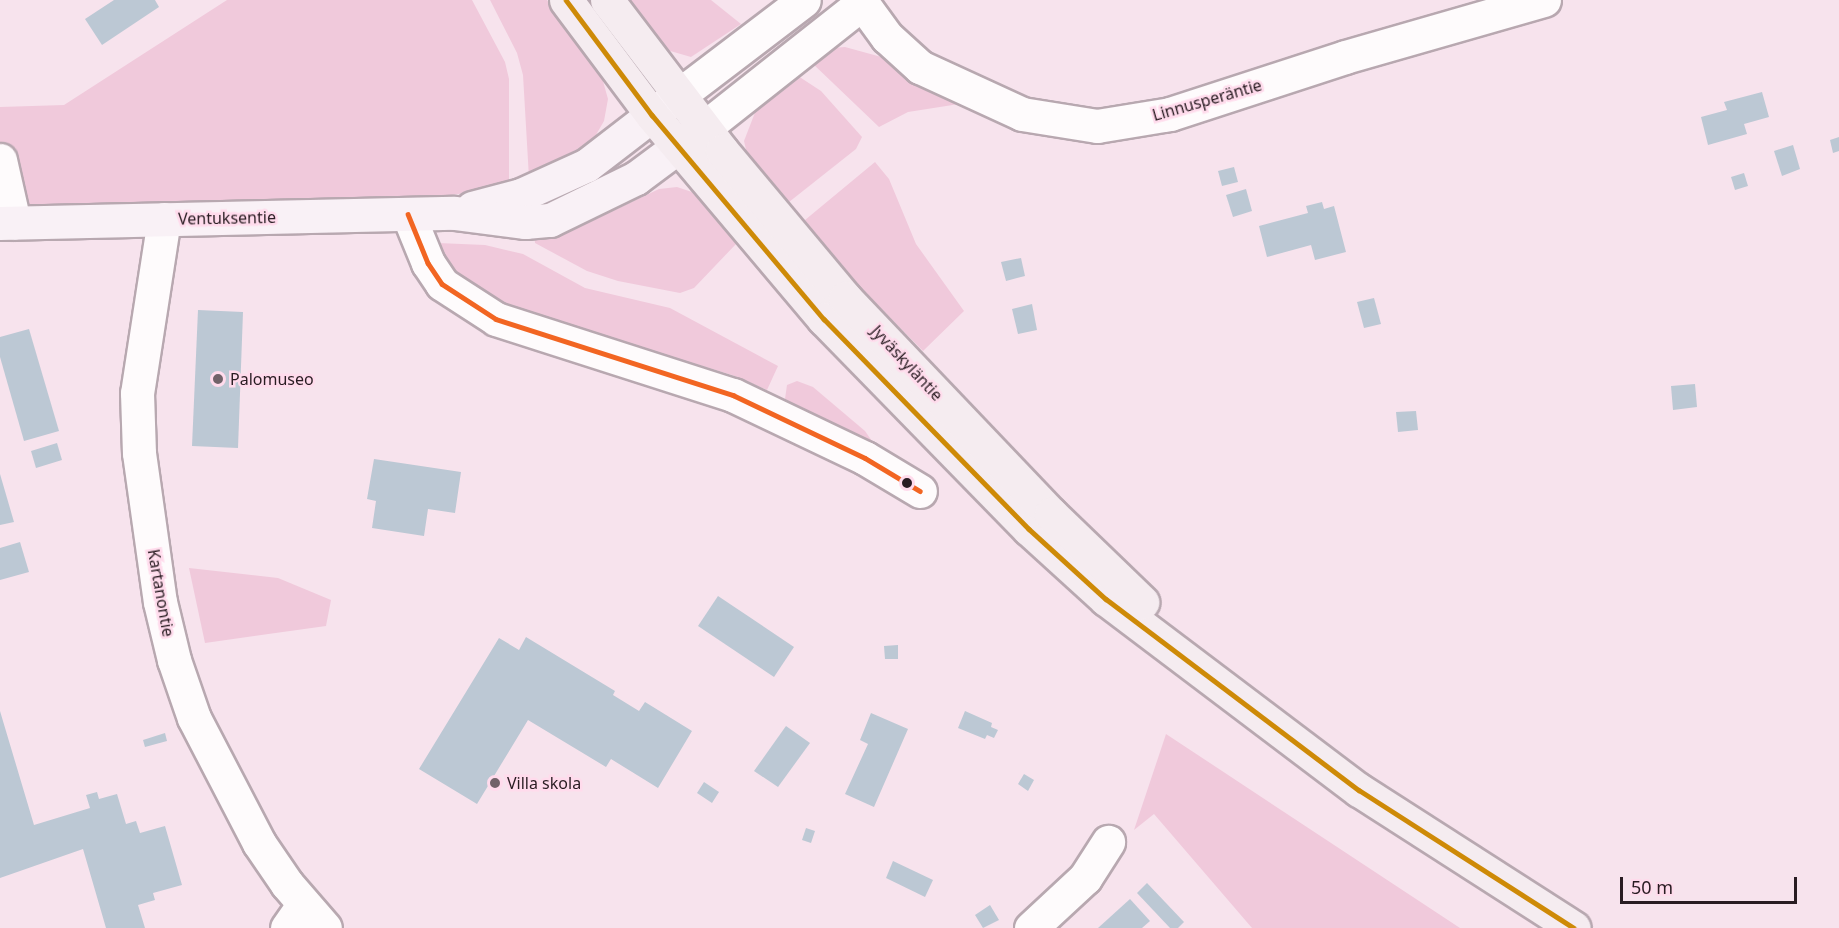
<!DOCTYPE html>
<html>
<head>
<meta charset="utf-8">
<style>
	body { margin:0 }
	#map { position:relative; width:1839px; height:928px; overflow:hidden; background:#f7e3ed; font-family:"Noto Sans",sans-serif }
	div>[style] { position:absolute }
	[style*='--x'] { left:calc(var(--x)*1px); top:calc(var(--y)*1px); width:calc(var(--w)*1px); rotate:calc(var(--a)*1deg) }
	.green>* { inset:0; background:#f0c9db }
	.building>* { inset:0; background:#bcc8d4 }
	.roads { filter:drop-shadow(2px 0 #b8a8b0) drop-shadow(-2px 0 #b8a8b0) drop-shadow(0 2px #b8a8b0) drop-shadow(0 -2px #b8a8b0) }
	.minor>* { height:33px; margin:-16.5px; padding:0 16.5px; transform-origin:16.5px; border-radius:16.5px; background:#fefbfc }
	.major>* { height:33px; margin:-16.5px; padding:0 16.5px; transform-origin:16.5px; border-radius:16.5px; background:#f9f1f6 }
	.highway>* { height:33px; margin:-16.5px; padding:0 16.5px; transform-origin:16.5px; border-radius:16.5px; background:#f5ecf0 }
	.bus-1>* { height:4.5px; margin:-2.25px; padding:0 2.25px; transform-origin:2.25px; border-radius:2.25px; background:#ce8a07 }
	.bus-2>* { height:4.5px; margin:-2.25px; padding:0 2.25px; transform-origin:2.25px; border-radius:2.25px; background:#f26522 }
	.dots>* { width:16px; height:16px; translate:-50% -50%; box-sizing:border-box; border:3px solid #ffdbec; border-radius:50% }
	span { translate:-50% -50%; white-space:nowrap; text-align:center; line-height:1.15; -webkit-text-stroke:5px #ffdbec; paint-order:stroke }
	.street-label { font-size:16px; color:#291c22 }
	.poi-label { font-size:16px; color:#291c22 }
	.left { translate:0 -50%; text-align:left }
	.scale { position:absolute; left:1620px; top:877px; width:177px; height:27px; box-sizing:border-box; border:3px solid #291c22; border-top:0; padding-left:8px; font-size:18px; line-height:21px; white-space:nowrap; color:#291c22; -webkit-text-stroke:4px #ffdbec; paint-order:stroke }
</style>
</head>
<body>
<div id="map">
	<div class="green">
		<i style="clip-path:polygon(227px 0,472px 0,505px 62px,509px 79px,509px 187px,451px 195px,0 207px,0 107px,64px 105px)"></i>
		<i style="clip-path:polygon(490px 0,547px 0,601px 74px,608px 99px,604px 121px,593px 140px,529px 178px,523px 75px,517px 53px)"></i>
		<i style="clip-path:polygon(625px 0,711px 0,741px 24px,691px 57px,660px 48px)"></i>
		<i style="clip-path:polygon(845px 47px,885px 58px,959px 104px,908px 112px,879px 127px,811px 62px,820px 49px)"></i>
		<i style="clip-path:polygon(795px 74px,821px 91px,862px 137px,856px 149px,784px 206px,748px 158px,744px 141px,756px 110px)"></i>
		<i style="clip-path:polygon(875px 162px,889px 179px,916px 244px,964px 311px,923px 351px,799px 225px)"></i>
		<i style="clip-path:polygon(677px 187px,692px 192px,736px 244px,694px 288px,680px 293px,618px 281px,587px 271px,535px 243px,534px 229px,600px 217px,659px 189px)"></i>
		<i style="clip-path:polygon(438px 243px,485px 245px,523px 254px,585px 288px,670px 308px,778px 366px,767px 390px,732px 375px,543px 318px,457px 284px,439px 256px)"></i>
		<i style="clip-path:polygon(797px 381px,813px 387px,865px 431px,883px 457px,785px 399px,787px 385px)"></i>
		<i style="clip-path:polygon(189px 568px,278px 578px,331px 600px,326px 626px,205px 643px)"></i>
		<i style="clip-path:polygon(1166px 734px,1460px 928px,1252px 928px,1154px 814px,1134px 830px)"></i>
	</div>
	<div class="building">
		<i style="clip-path:polygon(114px 0,155px 0,159px 7px,102px 45px,85px 19px)"></i>
		<i style="clip-path:polygon(1762px 92px,1769px 117px,1744px 124px,1747px 134px,1708px 145px,1701px 117px,1727px 110px,1724px 102px)"></i>
		<i style="clip-path:polygon(1839px 137px,1839px 151px,1833px 153px,1830px 140px)"></i>
		<i style="clip-path:polygon(1793px 145px,1800px 169px,1782px 176px,1774px 151px)"></i>
		<i style="clip-path:polygon(1234px 167px,1238px 182px,1222px 186px,1218px 171px)"></i>
		<i style="clip-path:polygon(1744px 173px,1748px 186px,1735px 190px,1731px 177px)"></i>
		<i style="clip-path:polygon(1246px 189px,1252px 211px,1233px 217px,1226px 195px)"></i>
		<i style="clip-path:polygon(1322px 202px,1324px 209px,1334px 206px,1346px 252px,1315px 260px,1311px 245px,1267px 257px,1259px 226px,1308px 213px,1306px 206px)"></i>
		<i style="clip-path:polygon(1021px 258px,1025px 276px,1006px 281px,1001px 262px)"></i>
		<i style="clip-path:polygon(1374px 298px,1381px 324px,1364px 328px,1357px 302px)"></i>
		<i style="clip-path:polygon(1032px 304px,1037px 330px,1018px 334px,1012px 309px)"></i>
		<i style="clip-path:polygon(198px 310px,243px 312px,238px 448px,192px 446px)"></i>
		<i style="clip-path:polygon(29px 329px,59px 431px,24px 441px,0 357px,0 337px)"></i>
		<i style="clip-path:polygon(1695px 384px,1697px 407px,1673px 410px,1671px 386px)"></i>
		<i style="clip-path:polygon(1416px 411px,1418px 430px,1398px 432px,1396px 412px)"></i>
		<i style="clip-path:polygon(57px 443px,62px 460px,36px 468px,31px 451px)"></i>
		<i style="clip-path:polygon(374px 459px,461px 472px,455px 513px,428px 509px,424px 536px,372px 528px,376px 501px,367px 499px)"></i>
		<i style="clip-path:polygon(0 474px,14px 522px,0 525px)"></i>
		<i style="clip-path:polygon(20px 542px,29px 572px,0 580px,0 548px)"></i>
		<i style="clip-path:polygon(718px 596px,794px 647px,774px 677px,698px 626px)"></i>
		<i style="clip-path:polygon(526px 637px,615px 691px,613px 695px,639px 711px,645px 702px,692px 731px,658px 788px,611px 759px,606px 767px,528px 720px,477px 804px,419px 769px,499px 638px,519px 650px)"></i>
		<i style="clip-path:polygon(898px 645px,898px 659px,885px 659px,884px 646px)"></i>
		<i style="clip-path:polygon(0 711px,34px 825px,90px 808px,86px 795px,97px 792px,99px 799px,117px 794px,126px 824px,136px 821px,140px 833px,165px 826px,182px 885px,153px 893px,155px 900px,138px 905px,145px 928px,106px 928px,83px 849px,0 878px)"></i>
		<i style="clip-path:polygon(965px 711px,992px 723px,991px 727px,998px 730px,994px 738px,987px 735px,985px 739px,958px 728px)"></i>
		<i style="clip-path:polygon(871px 713px,908px 729px,874px 807px,845px 794px,868px 744px,860px 740px)"></i>
		<i style="clip-path:polygon(786px 726px,810px 743px,778px 787px,754px 771px)"></i>
		<i style="clip-path:polygon(165px 733px,167px 741px,145px 747px,143px 740px)"></i>
		<i style="clip-path:polygon(1024px 774px,1034px 780px,1028px 791px,1018px 784px)"></i>
		<i style="clip-path:polygon(704px 782px,719px 792px,712px 803px,697px 793px)"></i>
		<i style="clip-path:polygon(806px 828px,815px 831px,811px 843px,802px 840px)"></i>
		<i style="clip-path:polygon(893px 861px,933px 880px,925px 897px,886px 878px)"></i>
		<i style="clip-path:polygon(1147px 883px,1184px 922px,1178px 928px,1170px 928px,1137px 893px)"></i>
		<i style="clip-path:polygon(1130px 899px,1150px 921px,1142px 928px,1098px 928px)"></i>
		<i style="clip-path:polygon(990px 905px,999px 920px,983px 928px,975px 915px)"></i>
	</div>
	<div class="roads">
		<div class="minor">
			<i style="--x:860;--y:0;--w:46;--a:53.9"></i>
			<i style="--x:887;--y:37;--w:45;--a:42.3"></i>
			<i style="--x:920;--y:67;--w:112;--a:24.7"></i>
			<i style="--x:1022;--y:114;--w:76;--a:9.1"></i>
			<i style="--x:1097;--y:126;--w:74;--a:-9.3"></i>
			<i style="--x:1170;--y:114;--w:184;--a:-18"></i>
			<i style="--x:1345;--y:57;--w:207;--a:-16"></i>
			<i style="--x:678;--y:96;--w:158;--a:-37.3"></i>
			<i style="--x:704;--y:128;--w:200;--a:-38.3"></i>
			<i style="--x:0;--y:160;--w:64;--a:77.3"></i>
			<i style="--x:408;--y:214;--w:53;--a:67.8"></i>
			<i style="--x:428;--y:263;--w:25;--a:56"></i>
			<i style="--x:442;--y:284;--w:64;--a:32.9"></i>
			<i style="--x:496;--y:319;--w:249;--a:17.8"></i>
			<i style="--x:733;--y:395;--w:146;--a:25.5"></i>
			<i style="--x:865;--y:458;--w:64;--a:31"></i>
			<i style="--x:164;--y:219;--w:176;--a:98.8"></i>
			<i style="--x:137;--y:393;--w:60;--a:88.1"></i>
			<i style="--x:139;--y:453;--w:150;--a:82"></i>
			<i style="--x:160;--y:602;--w:60;--a:76.4"></i>
			<i style="--x:174;--y:660;--w:61;--a:71"></i>
			<i style="--x:194;--y:718;--w:141;--a:62.5"></i>
			<i style="--x:259;--y:843;--w:50;--a:55.7"></i>
			<i style="--x:287;--y:884;--w:58;--a:49.2"></i>
			<i style="--x:287;--y:928;--w:29;--a:-55"></i>
			<i style="--x:1031;--y:928;--w:74;--a:-42.8"></i>
			<i style="--x:1085;--y:878;--w:43;--a:-57.4"></i>
		</div>
		<div class="major">
			<i style="--x:472;--y:208;--w:51;--a:-14.9"></i>
			<i style="--x:521;--y:195;--w:72;--a:-24.4"></i>
			<i style="--x:587;--y:165;--w:110;--a:-37.6"></i>
			<i style="--x:0;--y:223;--w:454;--a:-1.3"></i>
			<i style="--x:454;--y:213;--w:72;--a:7.2"></i>
			<i style="--x:525;--y:222;--w:25;--a:-5"></i>
			<i style="--x:550;--y:220;--w:96;--a:-26"></i>
			<i style="--x:636;--y:178;--w:82;--a:-36.6"></i>
		</div>
		<div class="highway">
			<i style="--x:566;--y:0;--w:144;--a:53.2"></i>
			<i style="--x:652;--y:115;--w:267;--a:49.9"></i>
			<i style="--x:824;--y:319;--w:293;--a:45.7"></i>
			<i style="--x:1029;--y:529;--w:104;--a:42.3"></i>
			<i style="--x:1106;--y:599;--w:317;--a:37.1"></i>
			<i style="--x:1359;--y:790;--w:255;--a:32.7"></i>
			<i style="--x:607;--y:0;--w:190;--a:52.7"></i>
			<i style="--x:722;--y:151;--w:192;--a:50.1"></i>
			<i style="--x:845;--y:298;--w:298;--a:46.4"></i>
			<i style="--x:1051;--y:514;--w:127;--a:44"></i>
		</div>
	</div>
	<div class="bus-1">
		<i style="--x:566;--y:0;--w:144;--a:53.2"></i>
		<i style="--x:652;--y:115;--w:267;--a:49.9"></i>
		<i style="--x:824;--y:319;--w:293;--a:45.7"></i>
		<i style="--x:1029;--y:529;--w:104;--a:42.3"></i>
		<i style="--x:1106;--y:599;--w:317;--a:37.1"></i>
		<i style="--x:1359;--y:790;--w:255;--a:32.7"></i>
	</div>
	<div class="bus-2">
		<i style="--x:408;--y:214;--w:53;--a:67.8"></i>
		<i style="--x:428;--y:263;--w:25;--a:56"></i>
		<i style="--x:442;--y:284;--w:64;--a:32.9"></i>
		<i style="--x:496;--y:319;--w:249;--a:17.8"></i>
		<i style="--x:733;--y:395;--w:146;--a:25.5"></i>
		<i style="--x:865;--y:458;--w:64;--a:31"></i>
	</div>
	<div class="dots">
		<i style="left:218px;top:379px;background:#716269"></i>
		<i style="left:907px;top:483px;background:#291c22"></i>
		<i style="left:495px;top:783px;background:#716269"></i>
	</div>
	<div class="street-label">
		<span style="left:1207px;top:100px;rotate:-16deg">Linnusperäntie</span>
		<span style="left:227px;top:218px;rotate:-1deg">Ventuksentie</span>
		<span style="left:907px;top:363px;rotate:47deg">Jyväskyläntie</span>
		<span style="left:161px;top:593px;rotate:80deg">Kartanontie</span>
	</div>
	<div class="poi-label">
		<span class="left" style="left:230px;top:379px">Palomuseo</span>
		<span class="left" style="left:507px;top:783px">Villa skola</span>
	</div>
	<div class="scale">50 m</div>
</div>
</body>
</html>
